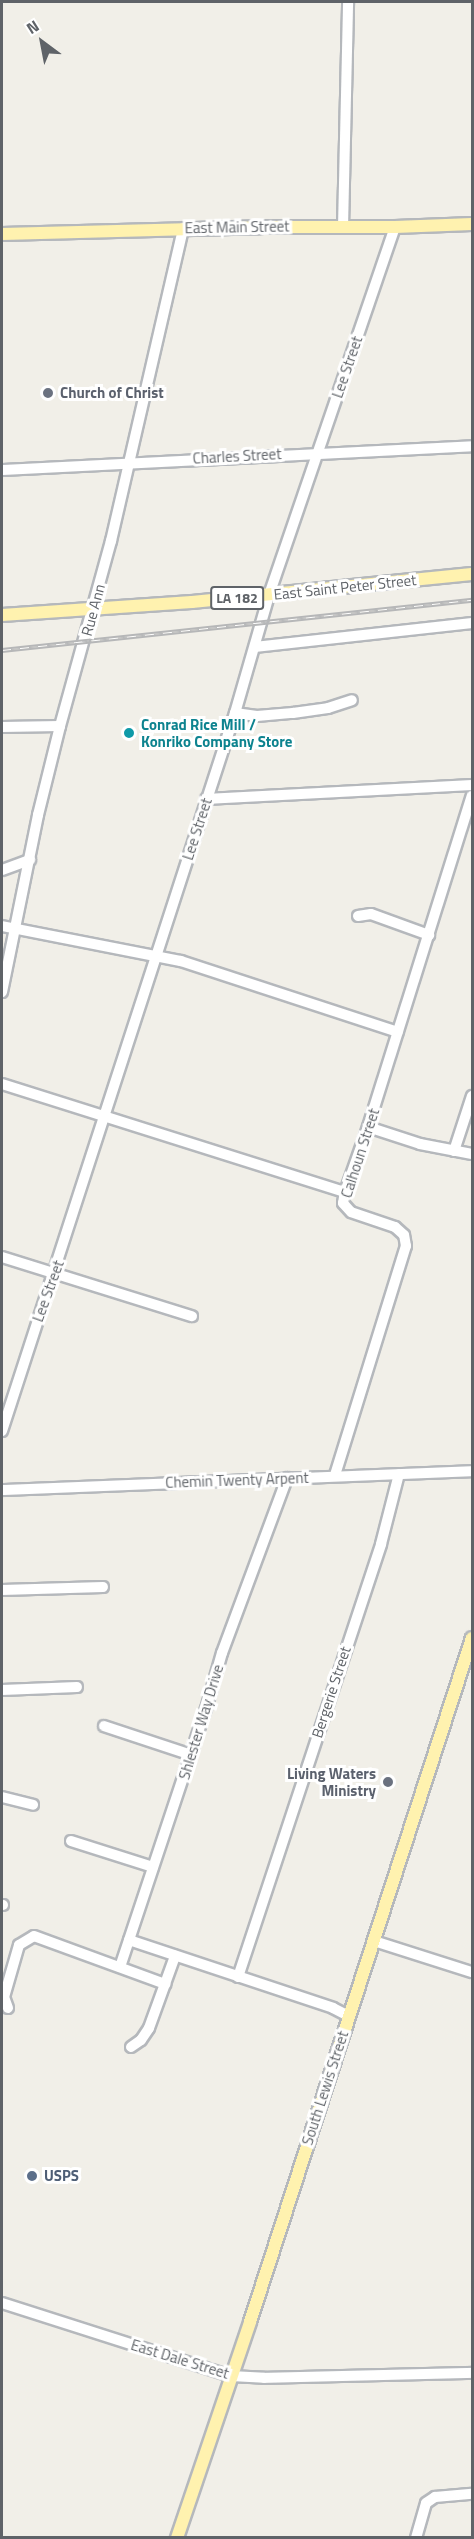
<!DOCTYPE html>
<html>
<head>
<meta charset="utf-8">
<style>
	body { margin:0 }
	#map { position:relative; width:474px; height:2539px; overflow:hidden; background:#f1efe8; font-family:"Titillium Web",sans-serif }
	div>[style] { position:absolute }
	[style*='--x'] { left:calc(var(--x)*1px); top:calc(var(--y)*1px); width:calc(var(--w)*1px); rotate:calc(var(--a)*1deg) }
	.roads { filter:drop-shadow(2px 0 #b5b8bc) drop-shadow(-2px 0 #b5b8bc) drop-shadow(0 2px #b5b8bc) drop-shadow(0 -2px #b5b8bc) }
	.minor>* { height:10px; margin:-5px; padding:0 5px; transform-origin:5px; border-radius:5px; background:#fff }
	.major>* { height:12px; margin:-6px; padding:0 6px; transform-origin:6px; border-radius:6px; background:#fff2af }
	.rail>* { height:5px; margin-top:-2.5px; transform-origin:0; background:repeating-linear-gradient(90deg,#fff 0 9px,#b6b7b8 0 18px); box-sizing:border-box; border-block:2px solid #b6b7b8 }
	.dots>* { width:16px; height:16px; translate:-50% -50%; box-sizing:border-box; border:3px solid #fff; border-radius:50% }
	span { translate:-50% -50%; white-space:nowrap; text-align:center; line-height:1.15; -webkit-text-stroke:6px #fff; paint-order:stroke }
	.shield-label span { padding:2px 4px; background:#fff; border:2px solid; border-radius:4px; -webkit-text-stroke-width:0 }
	.shield-label { font-size:14px; color:#5f6368; font-weight:700 }
	.street-label { font-size:15px; color:#5f6368 }
	.worship-label { font-size:15px; color:#5b616d; font-weight:700 }
	.left { translate:0 -50%; text-align:left }
	.right { translate:-100% -50%; text-align:right }
	.culture-label { font-size:15px; color:#0d838f; font-weight:700 }
	.service-label { font-size:15px; color:#4e5e75; font-weight:700 }
	.frame { position:absolute; inset:0; border:3px solid #5f6368; pointer-events:none }
	.north { position:absolute; left:12px; top:12px; width:60px; height:60px; -webkit-text-stroke:4px #fff; paint-order:stroke; rotate:328deg; font-size:16px; font-weight:700; line-height:24px; text-align:center; color:#5f6368 }
	.north::after { content:''; display:block; margin:auto; width:21px; height:27px; background:#5f6368; clip-path:polygon(50% 0,100% 100%,50% 72%,0 100%) }
</style>
</head>
<body>
<div id="map">
	<div class="roads">
		<div class="minor">
			<i style="--x:343;--y:227;--w:225;--a:-88.7"></i>
			<i style="--x:2;--y:470;--w:471;--a:-2.9"></i>
			<i style="--x:255;--y:647;--w:218;--a:-6.3"></i>
			<i style="--x:235;--y:713;--w:22;--a:8"></i>
			<i style="--x:257;--y:716;--w:36;--a:-5"></i>
			<i style="--x:293;--y:713;--w:35;--a:-8"></i>
			<i style="--x:328;--y:708;--w:25;--a:-18"></i>
			<i style="--x:2;--y:727;--w:58;--a:-1"></i>
			<i style="--x:206;--y:799;--w:266;--a:-3"></i>
			<i style="--x:2;--y:870;--w:30;--a:-20"></i>
			<i style="--x:358;--y:916;--w:13;--a:-9"></i>
			<i style="--x:371;--y:914;--w:62;--a:19.9"></i>
			<i style="--x:2;--y:926;--w:182;--a:11.1"></i>
			<i style="--x:181;--y:961;--w:228;--a:18.1"></i>
			<i style="--x:2;--y:992;--w:181;--a:-78.5"></i>
			<i style="--x:38;--y:815;--w:92;--a:-76.1"></i>
			<i style="--x:60;--y:726;--w:192;--a:-74.6"></i>
			<i style="--x:111;--y:541;--w:321;--a:-77"></i>
			<i style="--x:2;--y:1084;--w:360;--a:17.5"></i>
			<i style="--x:368;--y:1127;--w:55;--a:18.1"></i>
			<i style="--x:420;--y:1144;--w:53;--a:10.9"></i>
			<i style="--x:454;--y:1151;--w:58;--a:-71.9"></i>
			<i style="--x:2;--y:1257;--w:199;--a:17.3"></i>
			<i style="--x:2;--y:1431;--w:755;--a:-72.02"></i>
			<i style="--x:235;--y:713;--w:123;--a:-73.9"></i>
			<i style="--x:269;--y:595;--w:389;--a:-71.1"></i>
			<i style="--x:335;--y:1475;--w:240;--a:-72.8"></i>
			<i style="--x:406;--y:1246;--w:11;--a:-100"></i>
			<i style="--x:404;--y:1235;--w:12;--a:-138"></i>
			<i style="--x:395;--y:1227;--w:46;--a:-161.2"></i>
			<i style="--x:351;--y:1212;--w:12;--a:-132"></i>
			<i style="--x:343;--y:1203;--w:11;--a:-80"></i>
			<i style="--x:345;--y:1192;--w:69;--a:-70.5"></i>
			<i style="--x:368;--y:1127;--w:347;--a:-72.6"></i>
			<i style="--x:2;--y:1490;--w:470;--a:-2.3"></i>
			<i style="--x:2;--y:1590;--w:101;--a:-1.7"></i>
			<i style="--x:2;--y:1690;--w:75;--a:-2.3"></i>
			<i style="--x:104;--y:1726;--w:92;--a:18.4"></i>
			<i style="--x:2;--y:1797;--w:32;--a:14"></i>
			<i style="--x:71;--y:1841;--w:86;--a:17.6"></i>
			<i style="--x:2;--y:1905;--w:1;--a:0"></i>
			<i style="--x:129;--y:1940;--w:215;--a:18.4"></i>
			<i style="--x:333;--y:2008;--w:18;--a:27"></i>
			<i style="--x:374;--y:1941;--w:103;--a:17.6"></i>
			<i style="--x:120;--y:1967;--w:272;--a:-71.6"></i>
			<i style="--x:206;--y:1709;--w:58;--a:-74.1"></i>
			<i style="--x:222;--y:1653;--w:187;--a:-69.6"></i>
			<i style="--x:238;--y:1977;--w:456;--a:-71.7"></i>
			<i style="--x:381;--y:1544;--w:72;--a:-75.6"></i>
			<i style="--x:8;--y:2008;--w:12;--a:-110"></i>
			<i style="--x:4;--y:1997;--w:54;--a:-73.9"></i>
			<i style="--x:19;--y:1945;--w:17;--a:-31"></i>
			<i style="--x:34;--y:1936;--w:140;--a:20.1"></i>
			<i style="--x:131;--y:2047;--w:12;--a:-35"></i>
			<i style="--x:141;--y:2040;--w:14;--a:-56"></i>
			<i style="--x:149;--y:2028;--w:77;--a:-70.1"></i>
			<i style="--x:2;--y:2303;--w:240;--a:17.7"></i>
			<i style="--x:231;--y:2376;--w:33;--a:3"></i>
			<i style="--x:264;--y:2378;--w:208;--a:-1.4"></i>
			<i style="--x:416;--y:2538;--w:36;--a:-74"></i>
			<i style="--x:426;--y:2503;--w:11;--a:-34"></i>
			<i style="--x:435;--y:2497;--w:37;--a:-5"></i>
		</div>
		<div class="major">
			<i style="--x:2;--y:234;--w:259;--a:-1.5"></i>
			<i style="--x:261;--y:227;--w:134;--a:0"></i>
			<i style="--x:395;--y:227;--w:77;--a:-2.2"></i>
			<i style="--x:2;--y:615;--w:190;--a:-3.9"></i>
			<i style="--x:192;--y:602;--w:281;--a:-5.7"></i>
			<i style="--x:177;--y:2538;--w:228;--a:-71.3"></i>
			<i style="--x:250;--y:2322;--w:719;--a:-72.02"></i>
		</div>
	</div>
	<div class="rail">
		<i style="--x:2;--y:650;--w:473;--a:-6.1"></i>
	</div>
	<div class="dots">
		<i style="left:48px;top:393px;background:#6b7280"></i>
		<i style="left:129px;top:733px;background:#0f9aa8"></i>
		<i style="left:388px;top:1782px;background:#6b7280"></i>
		<i style="left:32px;top:2176px;background:#5c6f8a"></i>
	</div>
	<div class="shield-label">
		<span style="left:237px;top:598px">LA 182</span>
	</div>
	<div class="street-label">
		<span style="left:237px;top:227px;rotate:-1deg">East Main Street</span>
		<span style="left:347px;top:367px;rotate:-71deg">Lee Street</span>
		<span style="left:237px;top:456px;rotate:-3deg">Charles Street</span>
		<span style="left:345px;top:587px;rotate:-6deg">East Saint Peter Street</span>
		<span style="left:93px;top:610px;rotate:-75deg">Rue Ann</span>
		<span style="left:197px;top:829px;rotate:-72deg">Lee Street</span>
		<span style="left:360px;top:1153px;rotate:-72deg">Calhoun Street</span>
		<span style="left:48px;top:1291px;rotate:-70deg">Lee Street</span>
		<span style="left:237px;top:1480px;rotate:-2deg">Chemin Twenty Arpent</span>
		<span style="left:331px;top:1692px;rotate:-72deg">Bergerie Street</span>
		<span style="left:201px;top:1722px;rotate:-73deg">Shlester Way Drive</span>
		<span style="left:325px;top:2088px;rotate:-72deg">South Lewis Street</span>
		<span style="left:180px;top:2359px;rotate:17deg">East Dale Street</span>
	</div>
	<div class="worship-label">
		<span class="left" style="left:60px;top:393px">Church of Christ</span>
		<span class="right" style="left:376px;top:1782px">Living Waters<br>Ministry</span>
	</div>
	<div class="culture-label">
		<span class="left" style="left:141px;top:733px">Conrad Rice Mill /<br>Konriko Company Store</span>
	</div>
	<div class="service-label">
		<span class="left" style="left:44px;top:2176px">USPS</span>
	</div>
	<div class="frame"></div>
	<div class="north">N</div>
</div>
</body>
</html>
